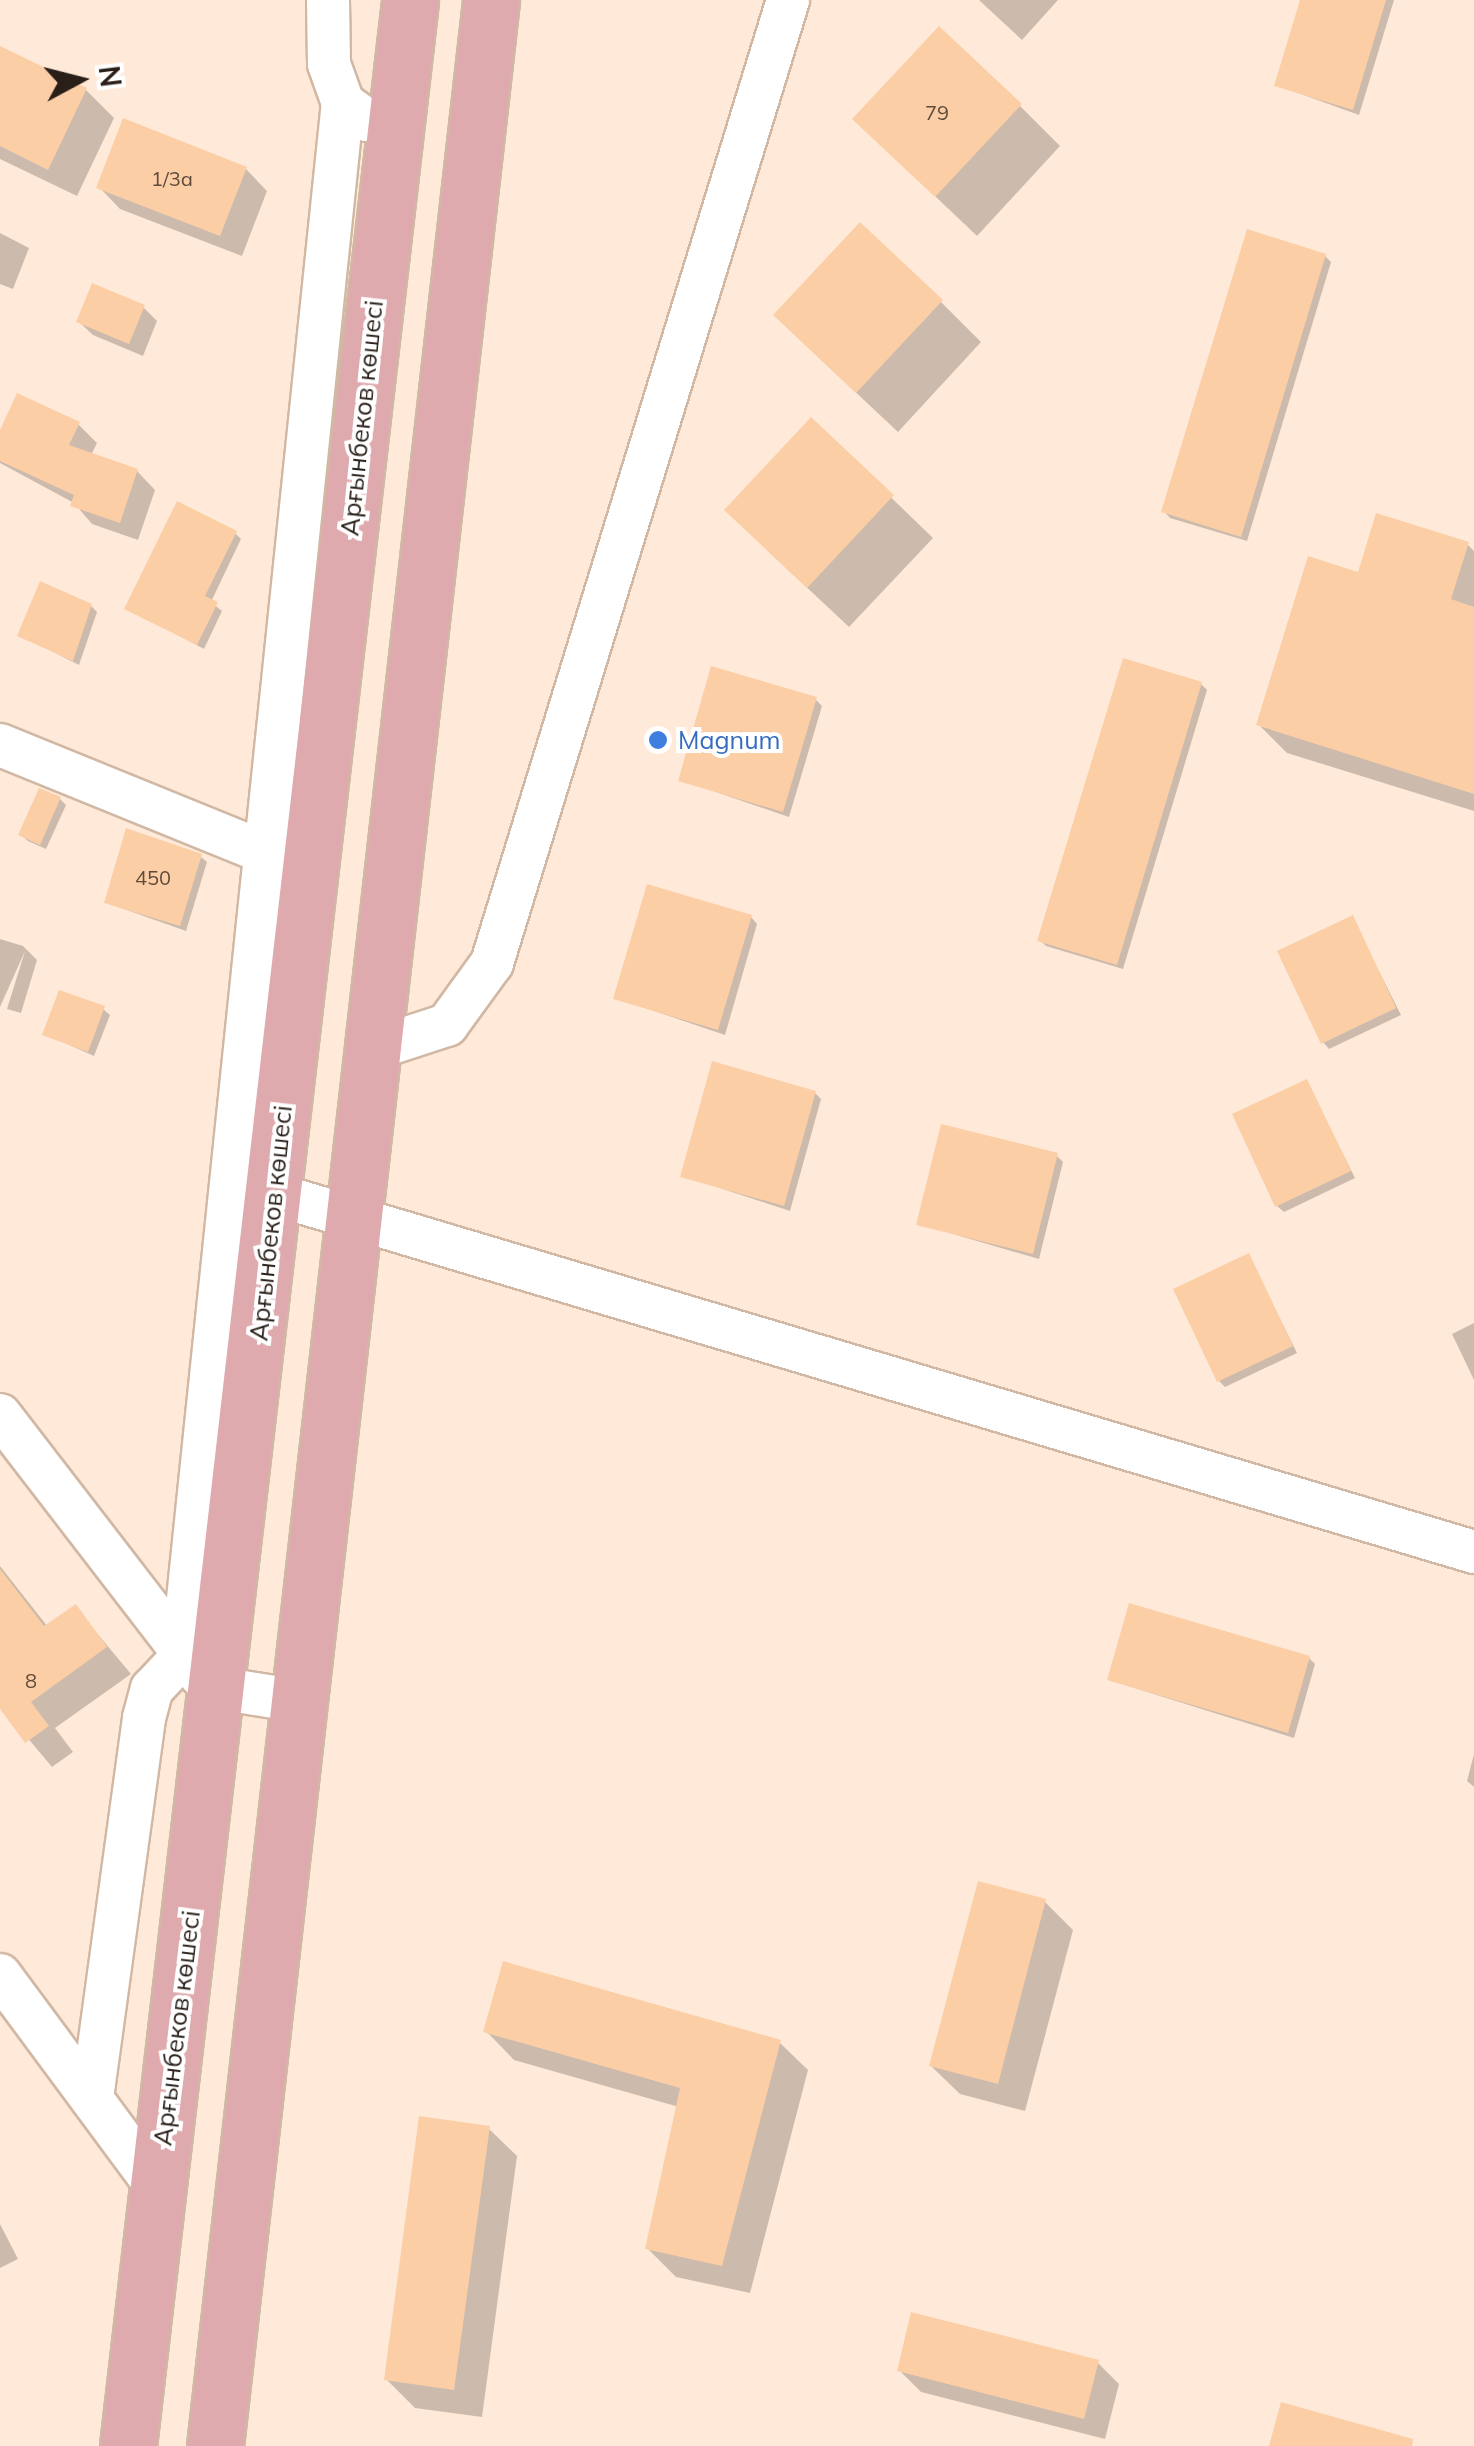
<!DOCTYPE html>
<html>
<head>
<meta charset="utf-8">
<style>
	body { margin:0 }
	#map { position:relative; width:1474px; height:2446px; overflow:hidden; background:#ffead9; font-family:Mulish,sans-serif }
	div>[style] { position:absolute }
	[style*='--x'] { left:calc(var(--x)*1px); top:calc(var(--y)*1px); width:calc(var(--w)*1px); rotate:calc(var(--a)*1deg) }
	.shadow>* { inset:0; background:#0003 }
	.building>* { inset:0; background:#fccea6 }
	.roads { filter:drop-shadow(2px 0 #d1b8a4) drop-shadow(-2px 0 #d1b8a4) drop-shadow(0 2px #d1b8a4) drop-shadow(0 -2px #d1b8a4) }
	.minor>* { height:42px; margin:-21px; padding:0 21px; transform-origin:21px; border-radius:21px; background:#fff }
	.major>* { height:55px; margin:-27.5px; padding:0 27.5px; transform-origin:27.5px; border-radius:27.5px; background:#dfaaad }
	.dots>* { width:28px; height:28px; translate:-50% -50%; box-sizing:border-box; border:5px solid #fff; border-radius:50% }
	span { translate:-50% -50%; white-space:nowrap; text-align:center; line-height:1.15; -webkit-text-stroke:8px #fff; paint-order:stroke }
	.number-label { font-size:20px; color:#5e4b3c }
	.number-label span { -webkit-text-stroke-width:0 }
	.street-label { font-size:25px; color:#291f18 }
	.shop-label { font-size:25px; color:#366cbe }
	.left { translate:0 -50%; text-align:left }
	.north { position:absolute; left:30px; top:30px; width:100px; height:100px; -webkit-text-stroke:8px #fff; paint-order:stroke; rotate:83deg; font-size:28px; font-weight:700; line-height:40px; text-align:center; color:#291f18 }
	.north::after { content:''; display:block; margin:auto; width:35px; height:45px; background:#291f18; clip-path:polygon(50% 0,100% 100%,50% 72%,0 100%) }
</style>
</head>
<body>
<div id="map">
	<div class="shadow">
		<i style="clip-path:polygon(979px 0,1058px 0,1022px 40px)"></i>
		<i style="clip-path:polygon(1302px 0,1394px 0,1359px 115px,1276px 85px)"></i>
		<i style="clip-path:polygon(0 49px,86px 90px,114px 118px,77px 196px,0 159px)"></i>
		<i style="clip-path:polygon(1020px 106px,1060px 146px,977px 236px,896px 159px)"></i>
		<i style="clip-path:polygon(246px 169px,267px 191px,242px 256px,120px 209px,99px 187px)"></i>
		<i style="clip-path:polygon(0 233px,29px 248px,13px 289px,0 284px)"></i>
		<i style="clip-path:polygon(1325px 256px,1331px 262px,1247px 541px,1170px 518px,1164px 511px)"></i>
		<i style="clip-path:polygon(941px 302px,981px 342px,898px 432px,816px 355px)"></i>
		<i style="clip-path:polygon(143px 307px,157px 321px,143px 356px,93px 335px,79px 322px)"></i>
		<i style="clip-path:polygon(812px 421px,933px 538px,849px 627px,768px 551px)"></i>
		<i style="clip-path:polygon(78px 424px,97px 443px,91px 455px,137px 471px,155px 490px,138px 540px,92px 524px,74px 503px,0 463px,0 436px)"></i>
		<i style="clip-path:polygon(235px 533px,241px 539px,211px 602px,222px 611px,204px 649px,127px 608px)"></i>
		<i style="clip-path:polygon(1467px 544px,1474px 551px,1474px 811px,1287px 753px,1259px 725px,1360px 575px)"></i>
		<i style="clip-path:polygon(91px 606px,97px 612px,79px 665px,20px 635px)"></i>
		<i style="clip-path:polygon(1201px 684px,1207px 690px,1123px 969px,1046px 946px,1040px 940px)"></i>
		<i style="clip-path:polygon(815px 699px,822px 706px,789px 817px,681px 780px)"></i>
		<i style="clip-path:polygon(60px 799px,66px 805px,46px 849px,28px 841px,21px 835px)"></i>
		<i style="clip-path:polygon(200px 856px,207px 862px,186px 931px,107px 903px)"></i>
		<i style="clip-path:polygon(751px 917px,757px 924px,725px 1035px,616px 998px)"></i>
		<i style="clip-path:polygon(1352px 918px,1401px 1015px,1329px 1049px,1323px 1042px)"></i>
		<i style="clip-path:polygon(0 939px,23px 946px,37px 960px,21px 1013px,7px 1009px,25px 951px,0 1007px)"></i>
		<i style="clip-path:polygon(103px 1009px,110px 1015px,94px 1056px,45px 1034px)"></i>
		<i style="clip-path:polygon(1307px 1082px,1355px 1178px,1284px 1212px,1277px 1206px)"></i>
		<i style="clip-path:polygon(815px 1093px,821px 1099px,790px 1211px,683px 1176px)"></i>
		<i style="clip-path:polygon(1057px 1156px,1063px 1162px,1039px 1259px,919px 1224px)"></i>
		<i style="clip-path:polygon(1249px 1256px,1297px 1353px,1225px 1387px,1219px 1381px)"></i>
		<i style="clip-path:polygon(1474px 1323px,1474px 1380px,1452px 1334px)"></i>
		<i style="clip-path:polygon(0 1566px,48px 1627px,75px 1607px,131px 1674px,55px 1728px,73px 1752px,52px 1767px,0 1705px)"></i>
		<i style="clip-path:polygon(1309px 1658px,1315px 1664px,1294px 1738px,1109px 1680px)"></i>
		<i style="clip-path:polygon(1474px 1754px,1474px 1787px,1467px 1781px)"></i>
		<i style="clip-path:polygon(1045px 1902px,1073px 1930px,1025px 2111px,960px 2094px,931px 2066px)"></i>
		<i style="clip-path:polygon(486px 2031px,779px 2042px,808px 2070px,750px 2293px,676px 2277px,648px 2249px,679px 2107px,514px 2060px)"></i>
		<i style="clip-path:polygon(488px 2128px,517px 2156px,482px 2417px,415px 2408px,386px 2379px)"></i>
		<i style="clip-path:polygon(0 2224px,18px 2259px,0 2268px)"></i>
		<i style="clip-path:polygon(1097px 2362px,1119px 2384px,1105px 2439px,921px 2392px,899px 2370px)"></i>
	</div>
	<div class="building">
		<i style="clip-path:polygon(1300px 0,1386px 0,1353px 110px,1274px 86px)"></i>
		<i style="clip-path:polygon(939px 26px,1022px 104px,935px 197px,852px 119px)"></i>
		<i style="clip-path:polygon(0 46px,87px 88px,48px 170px,0 146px)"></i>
		<i style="clip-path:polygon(123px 118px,247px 167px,220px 236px,96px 188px)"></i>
		<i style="clip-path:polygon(860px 222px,943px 300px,856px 393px,773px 315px)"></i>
		<i style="clip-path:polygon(1247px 229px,1326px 254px,1241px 537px,1161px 512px)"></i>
		<i style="clip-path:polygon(92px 283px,145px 305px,129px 344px,76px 322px)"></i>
		<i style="clip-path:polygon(17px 393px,80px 422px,69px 445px,138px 469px,120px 523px,70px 506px,74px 495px,0 461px,0 430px)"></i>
		<i style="clip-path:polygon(811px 417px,894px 495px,807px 588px,724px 510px)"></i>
		<i style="clip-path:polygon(177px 501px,237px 531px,205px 596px,218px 602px,197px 645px,124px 609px)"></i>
		<i style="clip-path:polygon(1376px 513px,1469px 542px,1451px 599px,1474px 607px,1474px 794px,1256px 725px,1308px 556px,1358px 572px)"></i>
		<i style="clip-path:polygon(40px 581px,92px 604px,73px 661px,17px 636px)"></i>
		<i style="clip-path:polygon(1123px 658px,1202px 682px,1117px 965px,1037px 941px)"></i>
		<i style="clip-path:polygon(711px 666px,817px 697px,783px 812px,678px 781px)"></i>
		<i style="clip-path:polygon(39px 788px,61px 797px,40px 845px,18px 835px)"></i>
		<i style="clip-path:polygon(126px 828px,202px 854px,180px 926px,104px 903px)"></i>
		<i style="clip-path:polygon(647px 884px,752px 915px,718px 1030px,613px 999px)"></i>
		<i style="clip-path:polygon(1353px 915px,1396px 1008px,1321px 1044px,1277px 951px)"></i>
		<i style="clip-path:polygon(59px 990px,105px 1006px,88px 1052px,42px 1035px)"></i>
		<i style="clip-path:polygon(712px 1061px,816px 1091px,784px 1206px,680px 1177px)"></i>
		<i style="clip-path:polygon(1307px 1079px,1351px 1171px,1275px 1207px,1232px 1114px)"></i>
		<i style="clip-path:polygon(941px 1124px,1058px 1153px,1033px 1254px,916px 1225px)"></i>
		<i style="clip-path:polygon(1249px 1253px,1293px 1346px,1217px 1382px,1173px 1289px)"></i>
		<i style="clip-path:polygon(0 1569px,44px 1626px,76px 1604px,107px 1647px,31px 1702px,49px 1726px,25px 1743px,0 1709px)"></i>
		<i style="clip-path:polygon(1129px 1603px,1310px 1656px,1288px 1733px,1107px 1680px)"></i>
		<i style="clip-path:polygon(978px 1881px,1046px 1899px,998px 2084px,929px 2066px)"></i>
		<i style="clip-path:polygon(503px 1961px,781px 2040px,722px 2266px,645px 2249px,680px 2088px,483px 2032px)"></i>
		<i style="clip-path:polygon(419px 2116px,490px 2126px,454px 2390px,384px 2380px)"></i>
		<i style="clip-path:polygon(911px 2312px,1099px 2360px,1084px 2419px,897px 2371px)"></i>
		<i style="clip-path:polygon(1281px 2402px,1413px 2439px,1412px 2446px,1269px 2446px)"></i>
	</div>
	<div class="roads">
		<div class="minor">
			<i style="--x:328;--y:0;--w:64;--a:89.1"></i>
			<i style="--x:329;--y:64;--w:41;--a:70.3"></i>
			<i style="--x:343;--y:103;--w:29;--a:36"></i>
			<i style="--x:0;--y:745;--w:285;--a:22.1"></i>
			<i style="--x:373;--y:1049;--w:78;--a:-18"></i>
			<i style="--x:447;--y:1025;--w:77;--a:-54"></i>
			<i style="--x:492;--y:963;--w:1007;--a:-72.91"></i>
			<i style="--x:274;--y:1194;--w:1252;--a:16.61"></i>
			<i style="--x:0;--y:1415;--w:328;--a:52.4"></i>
			<i style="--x:200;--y:1675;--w:22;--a:36"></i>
			<i style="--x:218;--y:1688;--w:82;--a:9.1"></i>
			<i style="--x:0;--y:1975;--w:264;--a:53.5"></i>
			<i style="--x:92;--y:2098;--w:384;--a:-82.2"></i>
			<i style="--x:144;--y:1718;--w:30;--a:-75"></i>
			<i style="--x:152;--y:1689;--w:44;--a:-46.8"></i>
			<i style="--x:182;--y:1657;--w:1562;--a:-84.09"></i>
		</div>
		<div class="major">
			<i style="--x:128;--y:2446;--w:2462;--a:-83.42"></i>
			<i style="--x:215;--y:2446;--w:2462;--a:-83.56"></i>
		</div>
	</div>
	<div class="dots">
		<i style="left:658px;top:740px;background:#3f7fe0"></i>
	</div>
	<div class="number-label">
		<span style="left:937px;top:112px">79</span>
		<span style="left:172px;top:178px">1/3а</span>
		<span style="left:153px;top:877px">450</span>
		<span style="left:31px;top:1680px">8</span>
	</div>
	<div class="street-label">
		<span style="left:362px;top:418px;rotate:-84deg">Арғынбеков көшесі</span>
		<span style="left:271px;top:1223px;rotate:-84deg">Арғынбеков көшесі</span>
		<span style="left:177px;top:2028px;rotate:-83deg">Арғынбеков көшесі</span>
	</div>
	<div class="shop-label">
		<span class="left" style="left:678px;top:740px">Magnum</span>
	</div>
	<div class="north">N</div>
</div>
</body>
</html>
